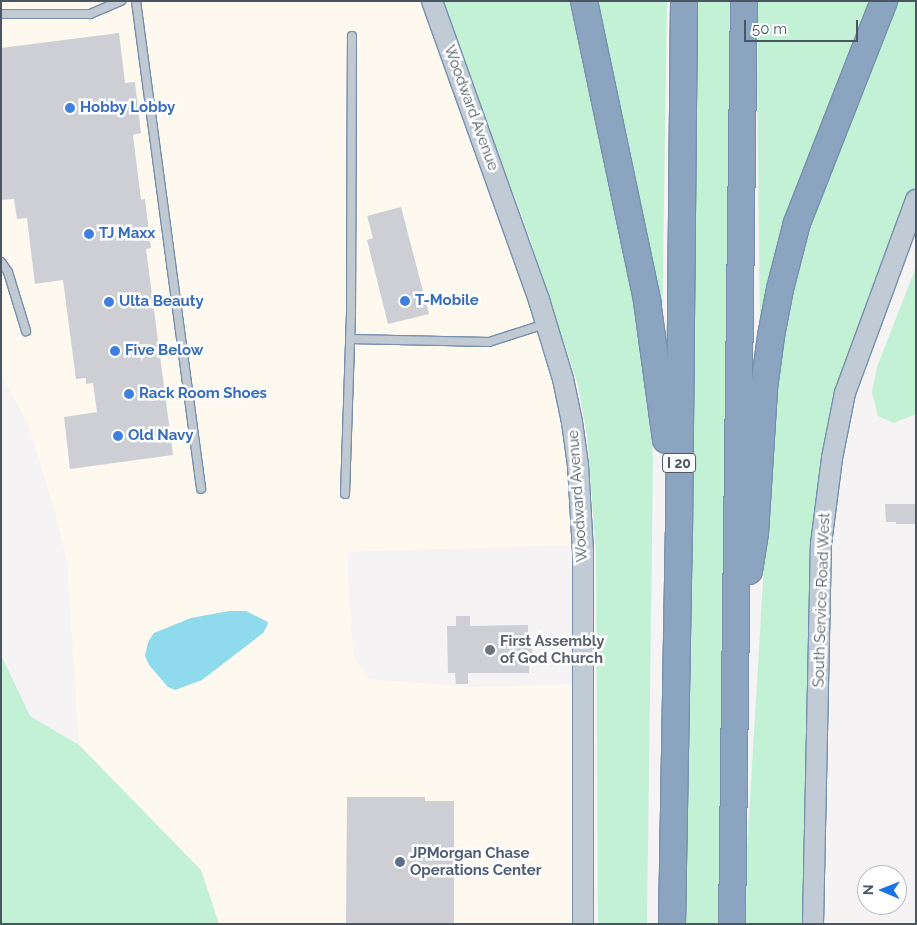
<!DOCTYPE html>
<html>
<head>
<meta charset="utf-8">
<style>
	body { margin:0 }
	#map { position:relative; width:917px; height:925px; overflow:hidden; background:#f5f3f3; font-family:Raleway,sans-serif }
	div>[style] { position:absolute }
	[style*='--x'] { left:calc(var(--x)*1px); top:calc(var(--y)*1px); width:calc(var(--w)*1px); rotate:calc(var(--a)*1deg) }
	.commercial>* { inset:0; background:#fdf9ef }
	.green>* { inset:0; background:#c3f1d5 }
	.water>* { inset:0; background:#90daee }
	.building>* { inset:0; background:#cdcfd5 }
	.roads { filter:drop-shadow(1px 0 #7690ad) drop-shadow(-1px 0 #7690ad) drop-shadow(0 1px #7690ad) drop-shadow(0 -1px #7690ad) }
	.service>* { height:8px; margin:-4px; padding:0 4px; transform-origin:4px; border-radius:4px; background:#c1cad2 }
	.secondary>* { height:20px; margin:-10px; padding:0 10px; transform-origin:10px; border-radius:10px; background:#c1cbd6 }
	.motorway>* { height:26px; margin:-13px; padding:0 13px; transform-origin:13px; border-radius:13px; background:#8ba5c1 }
	.dots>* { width:14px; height:14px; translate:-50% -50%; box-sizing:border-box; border:2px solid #fff; border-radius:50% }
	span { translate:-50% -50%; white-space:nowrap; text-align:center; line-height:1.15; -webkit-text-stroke:5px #fff; paint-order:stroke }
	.shield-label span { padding:1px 4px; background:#fff; border:1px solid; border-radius:4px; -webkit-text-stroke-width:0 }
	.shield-label { font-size:14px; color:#4a5661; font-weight:700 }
	.shop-label { font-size:15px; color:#366cbe; font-weight:700 }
	.left { translate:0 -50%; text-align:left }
	.street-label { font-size:15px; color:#4a5661 }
	.worship-label { font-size:15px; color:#5b616d; font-weight:700 }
	.service-label { font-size:15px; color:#4e5e75; font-weight:700 }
	.frame { position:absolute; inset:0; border:2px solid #4a5661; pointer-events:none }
	.north { position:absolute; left:857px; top:865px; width:50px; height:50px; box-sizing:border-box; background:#fff; border:1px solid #b7bbc0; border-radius:50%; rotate:271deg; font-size:14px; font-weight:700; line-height:20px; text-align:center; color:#4a5661 }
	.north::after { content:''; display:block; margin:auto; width:18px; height:22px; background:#1a73e8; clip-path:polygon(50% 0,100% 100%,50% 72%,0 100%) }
	.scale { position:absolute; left:744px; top:20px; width:114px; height:22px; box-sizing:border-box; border:2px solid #4a5661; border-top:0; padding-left:6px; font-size:15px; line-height:18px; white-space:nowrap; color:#4a5661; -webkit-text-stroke:4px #fff; paint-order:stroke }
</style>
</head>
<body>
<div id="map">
	<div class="commercial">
		<i style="clip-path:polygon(1px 1px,425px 1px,530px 300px,558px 392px,568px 446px,575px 545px,347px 552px,353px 654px,368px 679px,471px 687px,575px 684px,576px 924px,219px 924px,201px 870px,79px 745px,67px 561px,54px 508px,28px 424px,1px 375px)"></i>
	</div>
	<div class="green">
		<i style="clip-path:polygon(439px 1px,574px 1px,640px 336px,649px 407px,653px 459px,647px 924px,598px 924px,596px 552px,587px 435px,578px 385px,526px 227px,499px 155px,479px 112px)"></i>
		<i style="clip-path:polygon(590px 1px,667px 1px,662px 340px)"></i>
		<i style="clip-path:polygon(693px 1px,732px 1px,720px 924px,681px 924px)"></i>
		<i style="clip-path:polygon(758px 1px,877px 1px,760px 328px,757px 82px)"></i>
		<i style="clip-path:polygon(895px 1px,916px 1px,916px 184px,861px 318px,835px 407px,807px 924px,746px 924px,747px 849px,775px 382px,793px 284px,816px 209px)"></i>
		<i style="clip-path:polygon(916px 267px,916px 414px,894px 423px,878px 416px,872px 392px,877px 367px)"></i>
		<i style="clip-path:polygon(1px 655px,30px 716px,79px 745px,201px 870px,219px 924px,1px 924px)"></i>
	</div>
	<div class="water">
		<i style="clip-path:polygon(229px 611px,246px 611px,268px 622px,267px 626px,263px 633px,202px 680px,175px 690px,168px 687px,149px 665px,145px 656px,148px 642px,154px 633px,191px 618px)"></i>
	</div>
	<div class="building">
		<i style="clip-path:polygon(119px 33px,125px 83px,135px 82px,141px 133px,133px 135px,141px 200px,145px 199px,151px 248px,146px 249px,173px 455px,70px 469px,64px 417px,97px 412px,93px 383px,86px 384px,86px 378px,76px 379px,63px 280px,35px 284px,27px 218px,17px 219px,14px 199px,1px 200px,1px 48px)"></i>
		<i style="clip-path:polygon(401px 207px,429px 314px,388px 324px,367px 240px,373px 238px,367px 216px)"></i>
		<i style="clip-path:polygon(885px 504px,916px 504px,916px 524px,896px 524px,896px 522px,886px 522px)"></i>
		<i style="clip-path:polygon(456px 616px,470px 616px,470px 626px,528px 625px,528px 640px,532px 640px,532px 659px,529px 659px,529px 673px,468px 673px,468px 684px,456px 684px,455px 673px,448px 673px,447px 626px,456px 626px)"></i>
		<i style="clip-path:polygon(347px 797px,425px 797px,425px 801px,454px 801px,454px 924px,346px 924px)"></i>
	</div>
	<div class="roads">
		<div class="service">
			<i style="--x:136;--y:1;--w:492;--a:82.4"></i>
			<i style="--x:1;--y:14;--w:89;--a:0"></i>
			<i style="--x:90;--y:14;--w:34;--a:-23"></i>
			<i style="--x:1;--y:262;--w:12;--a:55"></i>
			<i style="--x:8;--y:272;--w:62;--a:73"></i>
			<i style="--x:350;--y:339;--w:139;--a:1.2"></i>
			<i style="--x:489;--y:342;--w:59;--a:-17.8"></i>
			<i style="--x:345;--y:494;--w:178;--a:-88.1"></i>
			<i style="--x:351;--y:316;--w:280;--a:-89.8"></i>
		</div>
		<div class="secondary">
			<i style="--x:432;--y:1;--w:318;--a:70.3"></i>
			<i style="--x:539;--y:300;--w:83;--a:73.1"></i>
			<i style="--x:563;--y:379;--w:44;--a:78.2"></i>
			<i style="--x:572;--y:422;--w:43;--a:82.1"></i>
			<i style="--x:578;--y:465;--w:87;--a:86.7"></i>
			<i style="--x:583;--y:552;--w:372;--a:90"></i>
			<i style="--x:813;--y:924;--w:380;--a:-88.8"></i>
			<i style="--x:821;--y:544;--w:87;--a:-82.7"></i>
			<i style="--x:832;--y:458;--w:66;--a:-78.7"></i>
			<i style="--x:845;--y:393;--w:206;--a:-69.8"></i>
		</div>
		<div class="motorway">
			<i style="--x:584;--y:1;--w:307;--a:78.1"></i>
			<i style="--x:647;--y:301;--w:140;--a:82.2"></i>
			<i style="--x:749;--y:571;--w:38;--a:-81"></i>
			<i style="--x:755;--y:533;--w:145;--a:-86.4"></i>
			<i style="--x:764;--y:388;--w:52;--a:-82.3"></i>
			<i style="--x:771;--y:336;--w:48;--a:-79.2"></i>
			<i style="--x:780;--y:289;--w:68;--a:-75.6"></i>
			<i style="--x:797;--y:223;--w:238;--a:-68.6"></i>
			<i style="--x:672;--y:924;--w:391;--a:-89"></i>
			<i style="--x:679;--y:533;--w:532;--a:-89.46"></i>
			<i style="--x:732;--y:924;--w:923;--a:-89.26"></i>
		</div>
	</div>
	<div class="dots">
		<i style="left:70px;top:108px;background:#3f7fe0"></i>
		<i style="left:89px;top:234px;background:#3f7fe0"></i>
		<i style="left:405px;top:301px;background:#3f7fe0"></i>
		<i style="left:109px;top:302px;background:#3f7fe0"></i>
		<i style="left:115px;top:351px;background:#3f7fe0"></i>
		<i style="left:129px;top:394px;background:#3f7fe0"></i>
		<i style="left:118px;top:436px;background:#3f7fe0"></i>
		<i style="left:490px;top:650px;background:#6b7280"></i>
		<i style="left:400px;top:862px;background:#5c6f8a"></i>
	</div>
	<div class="shield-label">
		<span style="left:679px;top:463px">I 20</span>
	</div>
	<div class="shop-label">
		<span class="left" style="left:80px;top:108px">Hobby Lobby</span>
		<span class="left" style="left:99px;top:234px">TJ Maxx</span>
		<span class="left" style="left:415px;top:301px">T-Mobile</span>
		<span class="left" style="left:119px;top:302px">Ulta Beauty</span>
		<span class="left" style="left:125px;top:351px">Five Below</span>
		<span class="left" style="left:139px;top:394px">Rack Room Shoes</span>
		<span class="left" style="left:128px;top:436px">Old Navy</span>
	</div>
	<div class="street-label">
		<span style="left:471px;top:108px;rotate:70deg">Woodward Avenue</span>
		<span style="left:578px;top:496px;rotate:-94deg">Woodward Avenue</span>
		<span style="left:822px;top:600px;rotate:-88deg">South Service Road West</span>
	</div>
	<div class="worship-label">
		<span class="left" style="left:500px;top:650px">First Assembly<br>of God Church</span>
	</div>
	<div class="service-label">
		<span class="left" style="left:410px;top:862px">JPMorgan Chase<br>Operations Center</span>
	</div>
	<div class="frame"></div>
	<div class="north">N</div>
	<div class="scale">50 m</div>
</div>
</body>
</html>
